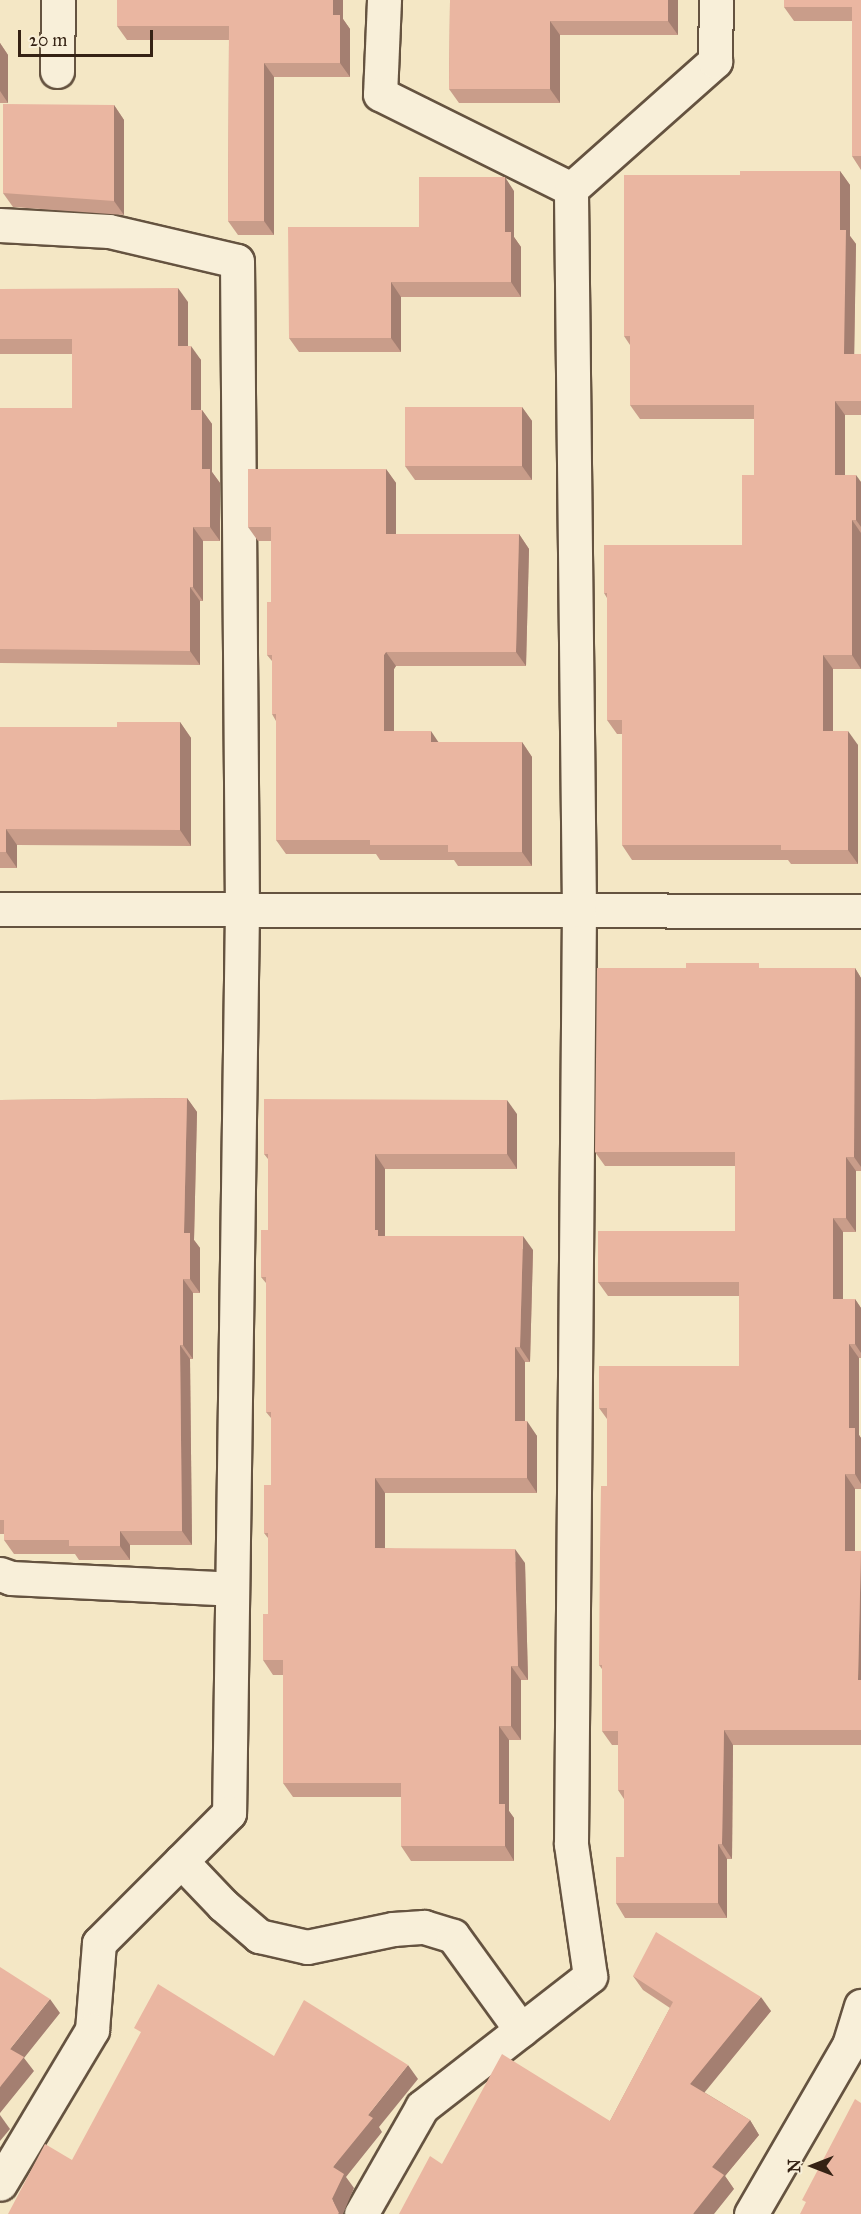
<!DOCTYPE html>
<html>
<head>
<meta charset="utf-8">
<style>
	body { margin:0 }
	#map { position:relative; width:861px; height:2214px; overflow:hidden; background:#f4e7c5; font-family:"IM FELL Great Primer",serif }
	div>[style] { position:absolute }
	[style*='--x'] { left:calc(var(--x)*1px); top:calc(var(--y)*1px); width:calc(var(--w)*1px); rotate:calc(var(--a)*1deg) }
	.roads { filter:drop-shadow(2px 0 #655340) drop-shadow(-2px 0 #655340) drop-shadow(0 2px #655340) drop-shadow(0 -2px #655340) }
	.minor>* { height:33px; margin:-16.5px; padding:0 16.5px; transform-origin:16.5px; border-radius:16.5px; background:#f8efd9 }
	.wall>* { inset:0; background:#c99d8a }
	.shaded-wall>* { inset:0; background:#a47f71 }
	.building>* { inset:0; background:#eab6a1 }
	span { translate:-50% -50%; white-space:nowrap; text-align:center; line-height:1.15; -webkit-text-stroke:4.5px #f8efd9; paint-order:stroke }
	.north { position:absolute; left:783px; top:2136px; width:60px; height:60px; -webkit-text-stroke:4px #f8efd9; paint-order:stroke; rotate:270deg; font-size:16px; font-weight:700; line-height:24px; text-align:center; color:#352214 }
	.north::after { content:''; display:block; margin:auto; width:21px; height:27px; background:#352214; clip-path:polygon(50% 0,100% 100%,50% 72%,0 100%) }
	.scale { position:absolute; left:18px; top:30px; width:135px; height:27px; box-sizing:border-box; border:3px solid #352214; border-top:0; padding-left:8px; font-size:18px; line-height:21px; white-space:nowrap; color:#352214; -webkit-text-stroke:4px #f8efd9; paint-order:stroke }
</style>
</head>
<body>
<div id="map">
	<div class="roads">
		<div class="minor">
			<i style="--x:384;--y:0;--w:94;--a:92.4"></i>
			<i style="--x:380;--y:94;--w:213;--a:26.4"></i>
			<i style="--x:571;--y:189;--w:193;--a:-41.6"></i>
			<i style="--x:715;--y:61;--w:61;--a:-89.1"></i>
			<i style="--x:57;--y:71;--w:71;--a:-89.2"></i>
			<i style="--x:0;--y:225;--w:109;--a:3.2"></i>
			<i style="--x:109;--y:231;--w:131;--a:13.2"></i>
			<i style="--x:237;--y:261;--w:649;--a:89.56"></i>
			<i style="--x:242;--y:910;--w:903;--a:90.82"></i>
			<i style="--x:229;--y:1813;--w:184;--a:135"></i>
			<i style="--x:99;--y:1943;--w:87;--a:94.6"></i>
			<i style="--x:92;--y:2030;--w:179;--a:120.9"></i>
			<i style="--x:0;--y:909;--w:861;--a:0.13"></i>
			<i style="--x:0;--y:1574;--w:12;--a:20"></i>
			<i style="--x:11;--y:1578;--w:221;--a:2.8"></i>
			<i style="--x:181;--y:1861;--w:61;--a:46.3"></i>
			<i style="--x:223;--y:1905;--w:48;--a:40.7"></i>
			<i style="--x:259;--y:1936;--w:49;--a:12.9"></i>
			<i style="--x:307;--y:1947;--w:88;--a:-11.8"></i>
			<i style="--x:393;--y:1929;--w:31;--a:-4"></i>
			<i style="--x:424;--y:1927;--w:30;--a:17"></i>
			<i style="--x:453;--y:1936;--w:116;--a:54.1"></i>
			<i style="--x:361;--y:2214;--w:123;--a:-60.3"></i>
			<i style="--x:422;--y:2107;--w:213;--a:-37.9"></i>
			<i style="--x:590;--y:1976;--w:133;--a:-98.2"></i>
			<i style="--x:571;--y:1844;--w:934;--a:-89.51"></i>
			<i style="--x:579;--y:910;--w:721;--a:-90.64"></i>
			<i style="--x:751;--y:2214;--w:195;--a:-59.9"></i>
			<i style="--x:849;--y:2045;--w:41;--a:-72.9"></i>
		</div>
	</div>
	<div class="wall">
		<i style="clip-path:polygon(343px 0,343px 19px,350px 29px,350px 77px,274px 77px,274px 235px,238px 235px,228px 221px,229px 40px,127px 40px,117px 26px)"></i>
		<i style="clip-path:polygon(450px 0,678px 0,678px 35px,560px 35px,560px 103px,459px 103px,449px 89px)"></i>
		<i style="clip-path:polygon(861px 0,861px 170px,852px 156px,852px 21px,794px 21px,784px 7px)"></i>
		<i style="clip-path:polygon(0 43px,8px 55px,8px 103px,0 103px)"></i>
		<i style="clip-path:polygon(114px 105px,124px 120px,124px 215px,13px 207px,3px 193px)"></i>
		<i style="clip-path:polygon(840px 171px,850px 185px,850px 236px,856px 244px,854px 354px,861px 354px,861px 415px,845px 415px,845px 475px,861px 482px,861px 669px,833px 669px,833px 731px,858px 745px,858px 864px,791px 864px,788px 860px,632px 860px,622px 845px,622px 734px,617px 734px,607px 720px,607px 598px,604px 593px,742px 545px,754px 475px,754px 419px,640px 419px,630px 405px,630px 345px,624px 336px,740px 175px)"></i>
		<i style="clip-path:polygon(514px 191px,514px 237px,521px 247px,521px 297px,401px 297px,401px 352px,299px 352px,289px 338px,419px 227px)"></i>
		<i style="clip-path:polygon(0 289px,188px 302px,188px 346px,201px 360px,201px 410px,202px 410px,212px 424px,212px 472px,220px 483px,220px 541px,203px 541px,203px 601px,200px 601px,200px 665px,0 663px,0 408px,72px 408px,72px 354px,0 354px)"></i>
		<i style="clip-path:polygon(522px 407px,532px 421px,532px 480px,415px 480px,405px 466px)"></i>
		<i style="clip-path:polygon(386px 469px,396px 483px,396px 534px,519px 534px,529px 549px,526px 666px,396px 666px,394px 669px,394px 731px,439px 742px,522px 742px,532px 757px,532px 866px,458px 866px,454px 860px,380px 860px,376px 854px,286px 854px,276px 840px,276px 721px,272px 714px,272px 661px,267px 655px,271px 602px,271px 541px,258px 541px,248px 527px)"></i>
		<i style="clip-path:polygon(180px 722px,191px 738px,191px 846px,17px 845px,17px 868px,0 868px,0 727px,117px 727px)"></i>
		<i style="clip-path:polygon(762px 968px,855px 968px,861px 978px,861px 1171px,856px 1171px,856px 1232px,843px 1232px,843px 1299px,855px 1299px,861px 1308px,861px 1358px,859px 1358px,859px 1435px,861px 1438px,861px 1489px,855px 1489px,855px 1551px,861px 1552px,861px 1745px,733px 1745px,732px 1859px,727px 1859px,727px 1918px,625px 1918px,616px 1903px,624px 1857px,624px 1799px,618px 1790px,618px 1745px,612px 1745px,602px 1731px,602px 1669px,599px 1665px,607px 1486px,607px 1419px,599px 1408px,739px 1366px,739px 1296px,608px 1296px,598px 1282px,735px 1231px,735px 1166px,605px 1166px,595px 1152px)"></i>
		<i style="clip-path:polygon(187px 1098px,197px 1112px,194px 1240px,200px 1248px,200px 1293px,193px 1293px,193px 1359px,190px 1359px,192px 1545px,130px 1545px,130px 1560px,79px 1560px,75px 1554px,14px 1554px,4px 1540px,4px 1534px,0 1534px,0 1100px)"></i>
		<i style="clip-path:polygon(517px 1114px,517px 1169px,385px 1169px,385px 1236px,533px 1250px,530px 1362px,525px 1362px,525px 1421px,537px 1436px,537px 1493px,385px 1493px,385px 1548px,525px 1563px,528px 1680px,521px 1680px,521px 1740px,509px 1740px,509px 1811px,514px 1818px,514px 1861px,411px 1861px,401px 1846px,401px 1797px,293px 1797px,283px 1783px,283px 1675px,273px 1675px,263px 1660px,268px 1614px,268px 1538px,264px 1533px,271px 1485px,271px 1418px,266px 1412px,266px 1283px,261px 1277px,268px 1230px,268px 1159px,264px 1154px)"></i>
		<i style="clip-path:polygon(633px 1976px,771px 2011px,704px 2092px,750px 2120px,759px 2135px,725px 2176px,734px 2189px,442px 2164px,610px 2121px,670px 2008px,643px 1990px)"></i>
	</div>
	<div class="shaded-wall">
		<i style="clip-path:polygon(333px 0,343px 0,343px 19px,350px 29px,350px 77px,340px 63px,333px 15px)"></i>
		<i style="clip-path:polygon(668px 0,678px 0,678px 35px,668px 21px)"></i>
		<i style="clip-path:polygon(550px 21px,560px 35px,560px 103px,550px 89px)"></i>
		<i style="clip-path:polygon(0 43px,8px 55px,8px 103px,0 91px)"></i>
		<i style="clip-path:polygon(264px 63px,274px 77px,274px 235px,264px 221px)"></i>
		<i style="clip-path:polygon(114px 105px,124px 120px,124px 215px,114px 201px)"></i>
		<i style="clip-path:polygon(840px 171px,850px 185px,850px 236px,856px 244px,854px 368px,844px 354px,840px 230px)"></i>
		<i style="clip-path:polygon(505px 177px,514px 191px,514px 237px,521px 247px,521px 297px,511px 282px,505px 232px)"></i>
		<i style="clip-path:polygon(391px 282px,401px 297px,401px 352px,391px 338px)"></i>
		<i style="clip-path:polygon(178px 288px,188px 302px,188px 360px,178px 346px)"></i>
		<i style="clip-path:polygon(191px 346px,201px 360px,201px 424px,191px 410px)"></i>
		<i style="clip-path:polygon(835px 401px,845px 415px,845px 490px,835px 475px)"></i>
		<i style="clip-path:polygon(522px 407px,532px 421px,532px 480px,522px 466px)"></i>
		<i style="clip-path:polygon(202px 410px,212px 424px,212px 472px,220px 483px,220px 541px,210px 527px,202px 469px)"></i>
		<i style="clip-path:polygon(386px 469px,396px 483px,396px 549px,386px 534px)"></i>
		<i style="clip-path:polygon(856px 475px,861px 482px,861px 527px,856px 520px)"></i>
		<i style="clip-path:polygon(852px 520px,861px 533px,861px 669px,852px 655px)"></i>
		<i style="clip-path:polygon(193px 527px,203px 541px,203px 601px,193px 587px)"></i>
		<i style="clip-path:polygon(519px 534px,529px 549px,526px 666px,516px 652px)"></i>
		<i style="clip-path:polygon(190px 587px,200px 601px,200px 665px,190px 651px)"></i>
		<i style="clip-path:polygon(386px 652px,396px 666px,394px 669px,394px 746px,384px 731px,384px 655px)"></i>
		<i style="clip-path:polygon(823px 655px,833px 669px,833px 745px,823px 731px)"></i>
		<i style="clip-path:polygon(180px 722px,191px 738px,191px 846px,180px 830px)"></i>
		<i style="clip-path:polygon(431px 731px,441px 746px,431px 742px)"></i>
		<i style="clip-path:polygon(848px 731px,858px 745px,858px 864px,848px 850px)"></i>
		<i style="clip-path:polygon(522px 742px,532px 757px,532px 866px,522px 852px)"></i>
		<i style="clip-path:polygon(6px 829px,17px 845px,17px 868px,6px 852px)"></i>
		<i style="clip-path:polygon(855px 968px,861px 978px,861px 1167px,854px 1157px)"></i>
		<i style="clip-path:polygon(187px 1098px,197px 1112px,194px 1240px,200px 1248px,200px 1293px,190px 1279px,184px 1233px)"></i>
		<i style="clip-path:polygon(507px 1100px,517px 1114px,517px 1169px,507px 1154px)"></i>
		<i style="clip-path:polygon(375px 1154px,385px 1169px,385px 1240px,378px 1236px,375px 1230px)"></i>
		<i style="clip-path:polygon(846px 1157px,856px 1171px,856px 1232px,846px 1218px)"></i>
		<i style="clip-path:polygon(833px 1218px,843px 1232px,843px 1313px,833px 1299px)"></i>
		<i style="clip-path:polygon(523px 1236px,533px 1250px,530px 1362px,520px 1347px)"></i>
		<i style="clip-path:polygon(183px 1279px,193px 1293px,193px 1359px,183px 1345px)"></i>
		<i style="clip-path:polygon(855px 1299px,861px 1308px,861px 1353px,855px 1344px)"></i>
		<i style="clip-path:polygon(849px 1344px,859px 1358px,859px 1435px,861px 1438px,861px 1484px,855px 1474px,849px 1428px)"></i>
		<i style="clip-path:polygon(180px 1345px,190px 1359px,192px 1545px,182px 1531px)"></i>
		<i style="clip-path:polygon(515px 1347px,525px 1362px,525px 1436px,515px 1421px)"></i>
		<i style="clip-path:polygon(527px 1421px,537px 1436px,537px 1493px,527px 1478px)"></i>
		<i style="clip-path:polygon(845px 1474px,855px 1489px,855px 1565px,845px 1551px)"></i>
		<i style="clip-path:polygon(375px 1478px,385px 1493px,385px 1562px,375px 1548px)"></i>
		<i style="clip-path:polygon(120px 1531px,130px 1545px,130px 1560px,120px 1546px)"></i>
		<i style="clip-path:polygon(515px 1549px,525px 1563px,528px 1680px,518px 1666px)"></i>
		<i style="clip-path:polygon(861px 1551px,861px 1684px,858px 1680px)"></i>
		<i style="clip-path:polygon(511px 1666px,521px 1680px,521px 1740px,511px 1726px)"></i>
		<i style="clip-path:polygon(499px 1726px,509px 1740px,509px 1811px,514px 1818px,514px 1861px,505px 1846px,499px 1804px)"></i>
		<i style="clip-path:polygon(724px 1730px,733px 1745px,732px 1859px,722px 1844px)"></i>
		<i style="clip-path:polygon(718px 1844px,727px 1859px,727px 1918px,718px 1903px)"></i>
		<i style="clip-path:polygon(761px 1997px,771px 2011px,700px 2098px,690px 2084px)"></i>
		<i style="clip-path:polygon(50px 1999px,60px 2013px,24px 2058px,34px 2071px,0 2113px,0 2087px,10px 2049px)"></i>
		<i style="clip-path:polygon(408px 2065px,418px 2079px,379px 2127px,382px 2132px,346px 2177px,354px 2188px,343px 2214px,338px 2214px,332px 2199px,333px 2167px,368px 2115px)"></i>
		<i style="clip-path:polygon(0 2115px,10px 2129px,0 2141px)"></i>
		<i style="clip-path:polygon(750px 2120px,759px 2135px,725px 2176px,734px 2189px,714px 2214px,693px 2214px,712px 2167px)"></i>
	</div>
	<div class="building">
		<i style="clip-path:polygon(117px 0,333px 0,333px 15px,340px 15px,340px 63px,264px 63px,264px 221px,228px 221px,229px 26px,117px 26px)"></i>
		<i style="clip-path:polygon(450px 0,668px 0,668px 21px,550px 21px,550px 89px,449px 89px)"></i>
		<i style="clip-path:polygon(784px 0,861px 0,861px 156px,852px 156px,852px 7px,784px 7px)"></i>
		<i style="clip-path:polygon(3px 104px,114px 105px,114px 201px,3px 193px)"></i>
		<i style="clip-path:polygon(740px 171px,840px 171px,840px 230px,846px 230px,844px 354px,861px 354px,861px 401px,835px 401px,835px 475px,856px 475px,856px 520px,852px 520px,852px 655px,823px 655px,823px 731px,848px 731px,848px 850px,781px 850px,781px 845px,622px 845px,622px 720px,607px 720px,607px 593px,604px 593px,604px 545px,742px 545px,742px 475px,754px 475px,754px 405px,630px 405px,630px 336px,624px 336px,624px 175px,740px 175px)"></i>
		<i style="clip-path:polygon(419px 177px,505px 177px,505px 232px,511px 232px,511px 282px,391px 282px,391px 338px,289px 338px,288px 227px,419px 227px)"></i>
		<i style="clip-path:polygon(178px 288px,178px 346px,191px 346px,191px 410px,202px 410px,202px 469px,210px 469px,210px 527px,193px 527px,193px 587px,190px 587px,190px 651px,0 649px,0 408px,72px 408px,72px 339px,0 339px,0 289px)"></i>
		<i style="clip-path:polygon(405px 407px,522px 407px,522px 466px,405px 466px)"></i>
		<i style="clip-path:polygon(248px 469px,386px 469px,386px 534px,519px 534px,516px 652px,386px 652px,384px 655px,384px 731px,431px 731px,431px 742px,522px 742px,522px 852px,448px 852px,448px 845px,370px 845px,370px 840px,276px 840px,276px 714px,272px 714px,272px 655px,267px 655px,267px 602px,271px 602px,271px 527px,248px 527px)"></i>
		<i style="clip-path:polygon(117px 722px,180px 722px,180px 830px,6px 829px,6px 852px,0 852px,0 727px,117px 727px)"></i>
		<i style="clip-path:polygon(686px 963px,759px 963px,759px 968px,855px 968px,854px 1157px,846px 1157px,846px 1218px,833px 1218px,833px 1299px,855px 1299px,855px 1344px,849px 1344px,849px 1428px,855px 1428px,855px 1474px,845px 1474px,845px 1551px,861px 1551px,858px 1680px,861px 1680px,861px 1730px,724px 1730px,722px 1844px,718px 1844px,718px 1903px,616px 1903px,616px 1857px,624px 1857px,624px 1790px,618px 1790px,618px 1731px,602px 1731px,602px 1665px,599px 1665px,600px 1549px,601px 1486px,607px 1486px,607px 1408px,599px 1408px,599px 1366px,739px 1366px,739px 1282px,598px 1282px,598px 1231px,735px 1231px,735px 1152px,595px 1152px,597px 968px,686px 968px)"></i>
		<i style="clip-path:polygon(187px 1098px,184px 1233px,190px 1233px,190px 1279px,183px 1279px,183px 1345px,180px 1345px,182px 1531px,120px 1531px,120px 1546px,69px 1546px,69px 1540px,4px 1540px,4px 1520px,0 1520px,0 1100px)"></i>
		<i style="clip-path:polygon(264px 1099px,507px 1100px,507px 1154px,375px 1154px,375px 1230px,378px 1230px,378px 1236px,523px 1236px,520px 1347px,515px 1347px,515px 1421px,527px 1421px,527px 1478px,375px 1478px,375px 1548px,515px 1549px,518px 1666px,511px 1666px,511px 1726px,499px 1726px,499px 1804px,505px 1804px,505px 1846px,401px 1846px,401px 1783px,283px 1783px,283px 1660px,263px 1660px,263px 1614px,268px 1614px,268px 1533px,264px 1533px,264px 1485px,271px 1485px,271px 1412px,266px 1412px,266px 1277px,261px 1277px,261px 1230px,268px 1230px,268px 1154px,264px 1154px)"></i>
		<i style="clip-path:polygon(656px 1932px,761px 1997px,690px 2084px,750px 2120px,712px 2167px,724px 2175px,693px 2214px,399px 2214px,430px 2156px,442px 2164px,502px 2054px,610px 2121px,673px 2002px,633px 1976px)"></i>
		<i style="clip-path:polygon(0 1967px,50px 1999px,10px 2049px,24px 2057px,0 2087px)"></i>
		<i style="clip-path:polygon(158px 1984px,274px 2056px,304px 2000px,408px 2065px,368px 2115px,373px 2118px,333px 2167px,344px 2174px,332px 2199px,339px 2213px,338px 2214px,8px 2214px,45px 2144px,72px 2160px,141px 2032px,134px 2028px)"></i>
		<i style="clip-path:polygon(855px 2099px,861px 2103px,861px 2214px,800px 2214px,806px 2202px,802px 2200px)"></i>
	</div>
	<div class="north">N</div>
	<div class="scale">20 m</div>
</div>
</body>
</html>
